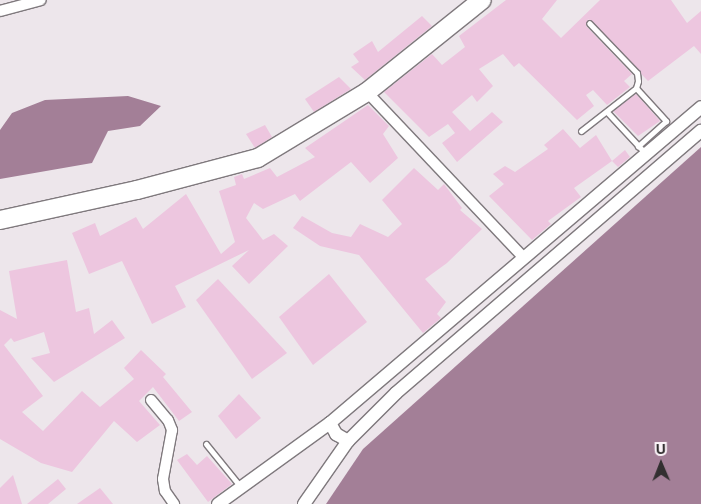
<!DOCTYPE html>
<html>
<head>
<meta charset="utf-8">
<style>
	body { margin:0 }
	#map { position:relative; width:701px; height:504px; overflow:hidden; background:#ede6eb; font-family:"Noto Sans",sans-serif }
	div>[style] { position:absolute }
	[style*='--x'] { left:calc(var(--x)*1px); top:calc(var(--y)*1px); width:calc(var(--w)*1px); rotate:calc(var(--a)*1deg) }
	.water>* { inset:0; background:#a37f97 }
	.building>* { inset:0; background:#edc6df }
	.roads { filter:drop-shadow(1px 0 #7f797d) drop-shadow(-1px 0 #7f797d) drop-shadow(0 1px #7f797d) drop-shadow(0 -1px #7f797d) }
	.service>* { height:5px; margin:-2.5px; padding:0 2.5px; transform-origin:2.5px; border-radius:2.5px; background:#fff }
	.minor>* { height:10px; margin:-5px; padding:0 5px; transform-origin:5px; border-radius:5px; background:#fff }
	.tertiary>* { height:12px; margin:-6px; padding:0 6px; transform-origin:6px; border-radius:6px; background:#fff }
	.trunk>* { height:18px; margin:-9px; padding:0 9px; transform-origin:9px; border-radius:9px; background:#fff }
	span { translate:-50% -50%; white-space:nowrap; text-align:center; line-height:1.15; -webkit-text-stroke:4.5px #fbf3f8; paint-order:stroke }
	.north { position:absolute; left:636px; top:439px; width:50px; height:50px; -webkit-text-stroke:4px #fbf3f8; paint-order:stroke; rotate:359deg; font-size:14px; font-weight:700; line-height:20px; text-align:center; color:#322f30 }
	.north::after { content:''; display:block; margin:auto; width:18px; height:22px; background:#322f30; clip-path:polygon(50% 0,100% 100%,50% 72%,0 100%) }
</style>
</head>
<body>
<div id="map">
	<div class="water">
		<i style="clip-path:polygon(128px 96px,161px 106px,140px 126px,108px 131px,92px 163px,0 179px,0 130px,12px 113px,45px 100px)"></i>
		<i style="clip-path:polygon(701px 147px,701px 504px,326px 504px,363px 449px)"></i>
	</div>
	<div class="building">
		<i style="clip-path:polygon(506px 0,557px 0,542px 19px,561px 38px,600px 0,671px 0,687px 23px,701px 11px,701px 54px,694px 46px,648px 81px,588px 19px,586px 26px,632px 74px,624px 81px,630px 87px,607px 105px,593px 90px,586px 95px,594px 106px,577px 120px,519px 63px,514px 67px,503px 54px,479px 69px,493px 86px,477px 102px,472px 95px,452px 112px,470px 131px,492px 112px,503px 122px,457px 162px,442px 143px,455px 133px,448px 124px,429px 137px,384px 92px,432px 54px,442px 65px,465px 47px,459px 36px)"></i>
		<i style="clip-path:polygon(422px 16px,432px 26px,365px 80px,351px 67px,359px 62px,353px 54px,372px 41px,378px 52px)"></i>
		<i style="clip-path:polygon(339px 77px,351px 89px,314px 112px,305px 99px)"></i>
		<i style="clip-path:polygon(636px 94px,660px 121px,638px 136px,613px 111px)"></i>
		<i style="clip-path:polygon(368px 105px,389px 126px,383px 134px,398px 158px,370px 183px,351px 162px,300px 201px,295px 194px,263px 209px,254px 203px,246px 218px,263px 240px,274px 234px,288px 246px,249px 284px,232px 266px,249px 250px,175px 286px,186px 307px,152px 324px,122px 261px,89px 274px,72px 233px,95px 223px,100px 236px,136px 217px,143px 229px,186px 194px,221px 254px,235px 242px,219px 191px,236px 185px,234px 177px,242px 174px,244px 179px,270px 168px,277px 177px,315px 157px,305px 148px)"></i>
		<i style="clip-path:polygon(265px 125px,272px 137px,255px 148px,246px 134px)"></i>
		<i style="clip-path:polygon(563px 129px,580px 148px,596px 135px,612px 161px,574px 188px,581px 197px,548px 221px,551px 224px,532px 240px,489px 196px,504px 184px,493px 174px,505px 166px,515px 172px,548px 149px,544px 145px)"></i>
		<i style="clip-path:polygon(625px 150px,630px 157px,618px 167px,612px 161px)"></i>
		<i style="clip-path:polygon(414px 168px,438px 190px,444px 184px,462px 208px,460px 210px,482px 229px,447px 263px,425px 279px,446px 302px,437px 314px,441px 318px,423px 333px,359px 255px,320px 246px,293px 228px,302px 216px,332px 233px,351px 237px,360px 224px,388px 237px,402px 224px,382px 200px)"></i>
		<i style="clip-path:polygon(67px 260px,76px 312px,89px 308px,94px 334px,112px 320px,125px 338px,54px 382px,31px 358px,50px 353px,44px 332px,14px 342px,11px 338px,4px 345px,43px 396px,22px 412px,43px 431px,82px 391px,100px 407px,134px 379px,124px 368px,141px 350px,166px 374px,163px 377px,192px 412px,179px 421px,153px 387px,139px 401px,160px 425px,137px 442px,114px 421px,72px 472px,41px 463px,0 439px,0 310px,17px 319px,9px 271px)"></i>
		<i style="clip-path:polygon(329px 274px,367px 322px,313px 365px,279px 317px)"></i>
		<i style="clip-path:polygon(218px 279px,287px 353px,252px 379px,196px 300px)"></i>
		<i style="clip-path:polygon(239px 394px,261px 418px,236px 439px,218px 416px)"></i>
		<i style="clip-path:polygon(187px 454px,197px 465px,207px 456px,232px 484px,208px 502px,177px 460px)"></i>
		<i style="clip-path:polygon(13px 475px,22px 504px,0 504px,0 488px)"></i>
		<i style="clip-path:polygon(58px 479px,66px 489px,48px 504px,27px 504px)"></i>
		<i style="clip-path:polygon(100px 488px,113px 504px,77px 504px)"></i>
	</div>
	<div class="roads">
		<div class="service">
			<i style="--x:636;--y:88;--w:45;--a:47.7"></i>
			<i style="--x:666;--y:121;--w:38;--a:138"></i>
			<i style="--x:607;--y:112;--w:57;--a:47.1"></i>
			<i style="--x:581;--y:131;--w:70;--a:-38"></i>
			<i style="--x:636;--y:88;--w:7;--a:-74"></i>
			<i style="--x:638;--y:81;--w:8;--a:-97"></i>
			<i style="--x:637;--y:73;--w:69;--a:-133.8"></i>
			<i style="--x:206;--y:444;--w:54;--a:51"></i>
		</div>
		<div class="minor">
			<i style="--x:0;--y:11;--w:42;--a:-15"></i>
			<i style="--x:367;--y:92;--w:228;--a:46.6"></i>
			<i style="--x:151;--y:400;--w:26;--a:50"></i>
			<i style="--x:168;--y:420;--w:11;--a:68"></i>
			<i style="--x:172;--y:430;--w:50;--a:100.4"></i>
			<i style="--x:163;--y:479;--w:12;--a:81"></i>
			<i style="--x:165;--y:491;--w:16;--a:55"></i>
		</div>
		<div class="tertiary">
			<i style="--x:330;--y:423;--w:13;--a:61"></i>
			<i style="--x:336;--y:434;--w:14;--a:30"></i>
			<i style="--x:218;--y:504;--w:138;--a:-35.9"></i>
			<i style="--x:330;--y:423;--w:487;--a:-40.4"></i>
			<i style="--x:304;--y:504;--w:77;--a:-55.1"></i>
			<i style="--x:348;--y:441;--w:68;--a:-45"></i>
			<i style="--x:396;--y:393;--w:402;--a:-40.7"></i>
		</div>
		<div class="trunk">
			<i style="--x:0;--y:220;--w:140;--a:-12.4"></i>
			<i style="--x:137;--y:190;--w:125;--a:-14.8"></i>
			<i style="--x:258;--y:158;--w:127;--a:-31.2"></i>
			<i style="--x:367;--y:92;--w:147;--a:-38.7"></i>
		</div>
	</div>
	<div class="north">U</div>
</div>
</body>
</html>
